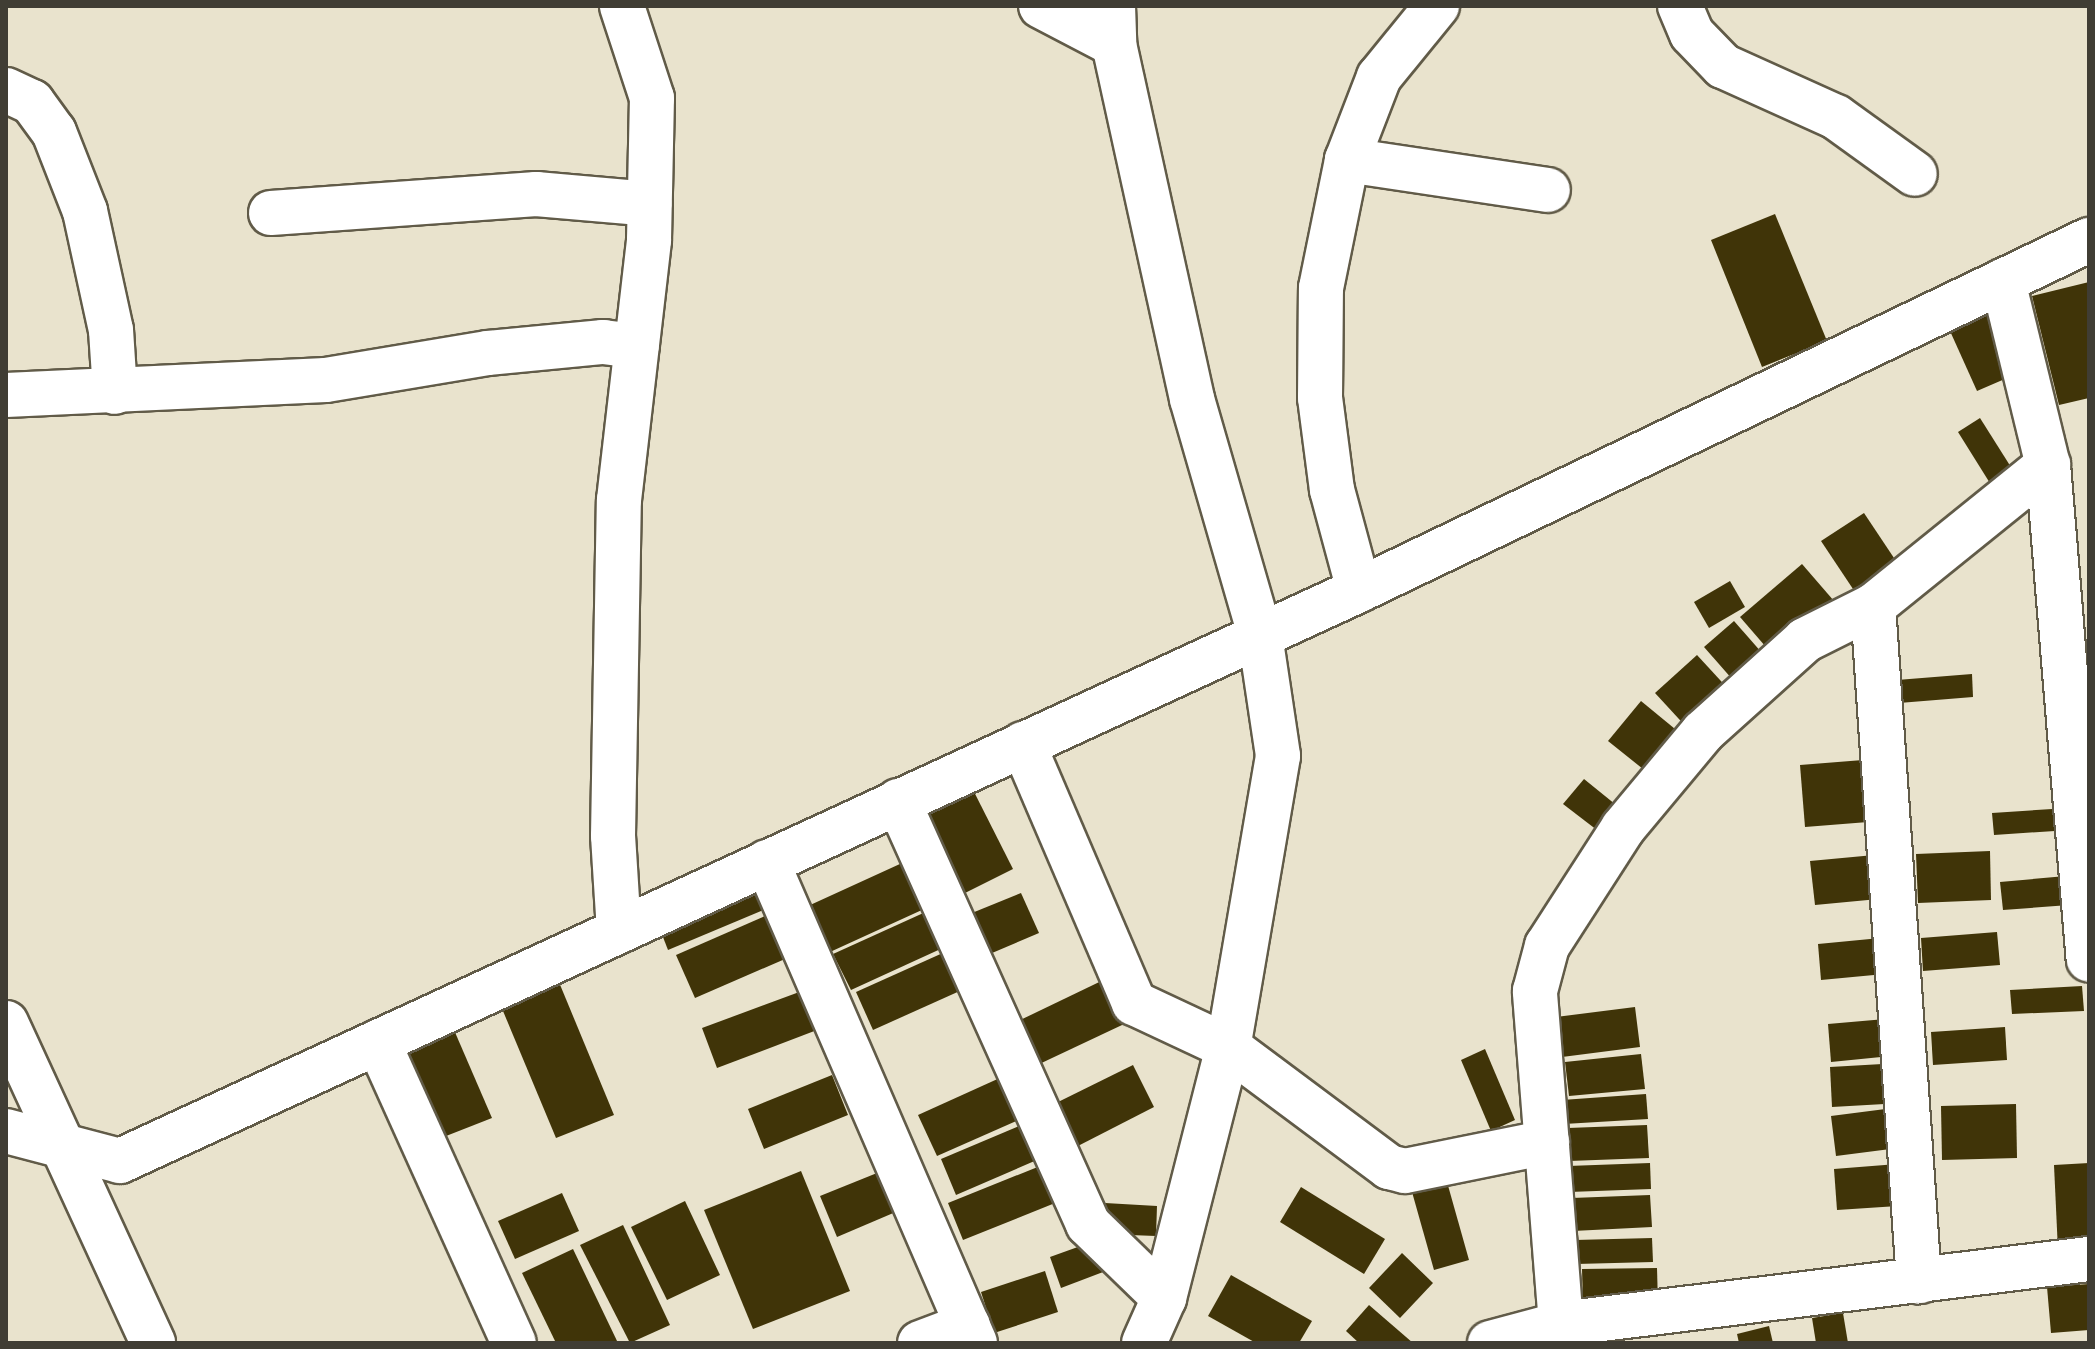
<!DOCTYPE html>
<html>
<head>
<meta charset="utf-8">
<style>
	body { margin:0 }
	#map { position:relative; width:2095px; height:1349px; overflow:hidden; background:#e9e3cd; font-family:"PT Serif",serif }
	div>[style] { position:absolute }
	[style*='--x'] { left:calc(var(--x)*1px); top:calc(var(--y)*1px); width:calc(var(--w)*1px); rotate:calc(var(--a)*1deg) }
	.building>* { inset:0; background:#403408 }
	.roads { filter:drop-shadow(2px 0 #615b48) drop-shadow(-2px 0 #615b48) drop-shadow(0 2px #615b48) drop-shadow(0 -2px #615b48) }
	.minor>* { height:44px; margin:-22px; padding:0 22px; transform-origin:22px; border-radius:22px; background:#fff }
	.major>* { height:44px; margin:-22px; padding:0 22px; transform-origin:22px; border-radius:22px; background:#fff }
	span { translate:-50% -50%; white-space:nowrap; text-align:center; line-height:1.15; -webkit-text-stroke:8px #f7f0da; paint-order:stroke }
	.frame { position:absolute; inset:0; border:8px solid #403d34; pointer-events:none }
</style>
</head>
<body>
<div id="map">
	<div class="building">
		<i style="clip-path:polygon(1775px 214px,1827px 341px,1762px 367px,1711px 240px)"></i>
		<i style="clip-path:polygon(2089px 282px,2089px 398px,2059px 405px,2032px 296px)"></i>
		<i style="clip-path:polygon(1995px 312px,2021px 372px,1977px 391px,1950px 331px)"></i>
		<i style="clip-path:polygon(1980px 418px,2021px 483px,1998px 496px,1958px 432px)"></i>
		<i style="clip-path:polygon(1864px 513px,1902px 570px,1859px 598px,1821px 541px)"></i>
		<i style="clip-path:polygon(1802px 564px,1834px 601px,1772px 654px,1740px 617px)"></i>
		<i style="clip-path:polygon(1730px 581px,1745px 607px,1709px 628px,1694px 602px)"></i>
		<i style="clip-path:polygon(1734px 621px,1770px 662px,1740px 688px,1704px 647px)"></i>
		<i style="clip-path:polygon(1697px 655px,1732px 693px,1690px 731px,1655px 693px)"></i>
		<i style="clip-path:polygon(1972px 674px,1973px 697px,1899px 703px,1897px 680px)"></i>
		<i style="clip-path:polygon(1641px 701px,1686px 738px,1653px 777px,1608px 741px)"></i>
		<i style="clip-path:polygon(1863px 760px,1868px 822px,1805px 827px,1800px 765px)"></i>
		<i style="clip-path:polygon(966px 776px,1013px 869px,963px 894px,916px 801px)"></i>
		<i style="clip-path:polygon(1584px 779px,1626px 813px,1606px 837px,1563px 804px)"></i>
		<i style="clip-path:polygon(2068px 808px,2070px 830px,1994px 835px,1992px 813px)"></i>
		<i style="clip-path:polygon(1990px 851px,1991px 900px,1918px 903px,1916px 854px)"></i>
		<i style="clip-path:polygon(1885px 854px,1889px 898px,1815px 905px,1810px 861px)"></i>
		<i style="clip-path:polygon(913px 858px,935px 904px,830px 952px,808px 906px)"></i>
		<i style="clip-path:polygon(2066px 876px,2069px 905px,2003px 910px,2000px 882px)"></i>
		<i style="clip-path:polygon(753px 879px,766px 909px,668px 950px,656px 919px)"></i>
		<i style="clip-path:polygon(1021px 893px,1039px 933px,985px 956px,967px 915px)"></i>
		<i style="clip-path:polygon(941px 905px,958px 941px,851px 990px,833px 954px)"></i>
		<i style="clip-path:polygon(765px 916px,785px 959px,695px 998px,676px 955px)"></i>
		<i style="clip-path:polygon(1997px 932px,2000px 965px,1923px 971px,1921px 938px)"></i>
		<i style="clip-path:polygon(1891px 937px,1895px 973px,1821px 980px,1818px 944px)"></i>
		<i style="clip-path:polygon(945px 952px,962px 990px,873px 1030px,856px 992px)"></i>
		<i style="clip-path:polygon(1118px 973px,1139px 1017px,1033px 1067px,1012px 1024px)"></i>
		<i style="clip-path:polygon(556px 975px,614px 1115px,556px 1138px,498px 999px)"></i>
		<i style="clip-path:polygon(2082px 986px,2084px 1011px,2012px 1014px,2010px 990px)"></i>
		<i style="clip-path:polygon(802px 991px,817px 1030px,717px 1068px,702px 1028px)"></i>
		<i style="clip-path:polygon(1635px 1007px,1640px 1047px,1562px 1057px,1556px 1017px)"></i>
		<i style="clip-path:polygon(1897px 1018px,1901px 1055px,1831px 1062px,1828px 1024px)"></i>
		<i style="clip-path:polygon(451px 1023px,492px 1118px,441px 1138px,401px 1043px)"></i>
		<i style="clip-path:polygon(2005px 1027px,2007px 1060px,1933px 1065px,1931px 1032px)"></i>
		<i style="clip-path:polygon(1485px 1049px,1515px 1120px,1491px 1131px,1461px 1060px)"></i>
		<i style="clip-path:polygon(1641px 1054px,1645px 1089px,1569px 1096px,1565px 1062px)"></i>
		<i style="clip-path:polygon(1900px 1063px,1902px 1103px,1832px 1107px,1830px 1067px)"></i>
		<i style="clip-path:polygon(1133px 1065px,1154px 1107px,1074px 1148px,1052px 1105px)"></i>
		<i style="clip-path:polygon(1013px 1072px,1032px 1114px,937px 1156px,918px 1115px)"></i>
		<i style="clip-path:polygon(832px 1075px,848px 1115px,764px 1149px,748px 1109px)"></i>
		<i style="clip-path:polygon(1646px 1094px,1648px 1119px,1564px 1124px,1562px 1100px)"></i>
		<i style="clip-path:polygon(2016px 1104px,2017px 1158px,1942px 1160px,1941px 1106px)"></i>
		<i style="clip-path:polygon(1901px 1107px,1906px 1147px,1836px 1156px,1831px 1116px)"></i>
		<i style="clip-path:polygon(1038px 1118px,1053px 1153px,956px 1195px,941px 1159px)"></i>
		<i style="clip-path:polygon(1647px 1125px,1649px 1158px,1569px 1161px,1568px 1128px)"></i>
		<i style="clip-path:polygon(1055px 1160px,1070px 1197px,963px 1240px,948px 1203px)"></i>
		<i style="clip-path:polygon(1650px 1163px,1651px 1189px,1569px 1192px,1568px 1166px)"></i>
		<i style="clip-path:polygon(1910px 1163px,1913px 1205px,1837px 1210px,1834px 1169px)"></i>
		<i style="clip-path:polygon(2089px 1163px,2089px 1249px,2058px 1251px,2054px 1165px)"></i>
		<i style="clip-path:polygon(801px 1171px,850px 1291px,753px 1329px,704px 1210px)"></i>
		<i style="clip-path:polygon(882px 1171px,898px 1211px,837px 1237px,820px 1196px)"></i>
		<i style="clip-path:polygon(1447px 1182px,1469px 1260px,1434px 1270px,1412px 1192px)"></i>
		<i style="clip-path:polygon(1301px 1187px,1385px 1239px,1364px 1274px,1280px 1222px)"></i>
		<i style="clip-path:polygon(562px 1193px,579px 1231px,515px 1259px,498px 1221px)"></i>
		<i style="clip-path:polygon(1650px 1195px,1652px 1227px,1573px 1231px,1572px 1198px)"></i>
		<i style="clip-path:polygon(685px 1201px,720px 1275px,667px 1300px,631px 1227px)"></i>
		<i style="clip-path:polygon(1105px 1203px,1157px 1206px,1156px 1236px,1104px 1234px)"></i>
		<i style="clip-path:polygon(623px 1225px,670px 1325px,630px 1343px,580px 1245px)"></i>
		<i style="clip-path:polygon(1652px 1238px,1653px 1262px,1576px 1264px,1575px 1240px)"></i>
		<i style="clip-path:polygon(1100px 1239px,1111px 1269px,1061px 1288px,1050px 1257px)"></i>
		<i style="clip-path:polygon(573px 1249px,618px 1343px,556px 1343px,522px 1273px)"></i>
		<i style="clip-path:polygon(1402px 1253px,1433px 1283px,1400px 1318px,1369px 1288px)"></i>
		<i style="clip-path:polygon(1657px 1268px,1658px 1304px,1583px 1305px,1582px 1269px)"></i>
		<i style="clip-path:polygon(1045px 1271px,1058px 1312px,994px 1333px,981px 1292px)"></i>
		<i style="clip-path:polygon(1231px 1275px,1312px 1321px,1299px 1343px,1256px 1343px,1208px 1316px)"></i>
		<i style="clip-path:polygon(2089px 1284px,2089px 1330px,2051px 1333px,2047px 1287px)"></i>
		<i style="clip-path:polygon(1369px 1305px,1413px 1343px,1359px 1343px,1346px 1331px)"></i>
		<i style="clip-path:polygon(1843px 1313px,1848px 1343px,1816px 1343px,1812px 1318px)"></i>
		<i style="clip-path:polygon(1769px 1326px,1773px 1343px,1739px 1343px,1737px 1334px)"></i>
	</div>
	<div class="roads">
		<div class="minor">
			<i style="--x:1041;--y:6;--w:82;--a:27.5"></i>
			<i style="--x:1113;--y:6;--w:38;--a:88"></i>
			<i style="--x:1114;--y:44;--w:363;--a:77.6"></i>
			<i style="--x:1192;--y:399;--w:246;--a:73.9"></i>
			<i style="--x:1260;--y:635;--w:122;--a:81.5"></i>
			<i style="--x:1278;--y:756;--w:295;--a:99.7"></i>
			<i style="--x:1228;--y:1047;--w:259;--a:104.3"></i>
			<i style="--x:1164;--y:1298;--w:49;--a:114"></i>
			<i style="--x:1680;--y:6;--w:30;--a:67"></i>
			<i style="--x:1692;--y:34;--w:45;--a:45.9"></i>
			<i style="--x:1723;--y:66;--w:124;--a:24.3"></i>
			<i style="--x:1836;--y:117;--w:97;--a:35.8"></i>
			<i style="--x:6;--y:90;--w:29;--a:25"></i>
			<i style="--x:32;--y:102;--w:37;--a:54"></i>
			<i style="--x:54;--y:132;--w:85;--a:68.6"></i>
			<i style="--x:85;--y:211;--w:122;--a:77.7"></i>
			<i style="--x:111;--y:330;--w:62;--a:86.3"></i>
			<i style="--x:1347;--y:160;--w:203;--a:8.5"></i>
			<i style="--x:271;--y:213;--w:266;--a:-4.1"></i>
			<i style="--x:536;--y:194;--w:114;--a:5"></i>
			<i style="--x:2003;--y:281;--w:189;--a:76.3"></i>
			<i style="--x:2048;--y:465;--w:496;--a:85.3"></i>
			<i style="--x:6;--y:395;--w:320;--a:-2.7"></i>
			<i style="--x:326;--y:380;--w:164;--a:-9.5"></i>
			<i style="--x:488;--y:353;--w:116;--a:-5.5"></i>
			<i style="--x:603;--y:342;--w:34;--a:7"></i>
			<i style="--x:1359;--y:590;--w:104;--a:-105.1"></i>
			<i style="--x:1332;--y:490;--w:93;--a:-97.4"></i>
			<i style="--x:1320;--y:398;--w:110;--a:-89.5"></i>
			<i style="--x:1321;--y:288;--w:131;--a:-78.5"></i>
			<i style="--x:1347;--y:160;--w:89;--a:-68.9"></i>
			<i style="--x:1379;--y:77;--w:92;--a:-50.8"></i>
			<i style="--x:1873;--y:606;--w:677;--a:86.1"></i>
			<i style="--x:1023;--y:744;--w:282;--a:66.8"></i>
			<i style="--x:1134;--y:1003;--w:104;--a:25.1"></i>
			<i style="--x:1228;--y:1047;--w:201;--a:36.7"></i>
			<i style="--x:1389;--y:1167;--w:16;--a:14"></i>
			<i style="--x:1405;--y:1171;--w:145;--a:-11.5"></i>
			<i style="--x:898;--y:801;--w:464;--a:65.8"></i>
			<i style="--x:1088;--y:1224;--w:106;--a:44.2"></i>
			<i style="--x:767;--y:862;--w:524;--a:66.61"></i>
			<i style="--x:619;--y:931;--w:95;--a:-93.6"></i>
			<i style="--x:613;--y:836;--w:336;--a:-89"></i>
			<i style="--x:619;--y:500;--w:262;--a:-83.4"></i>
			<i style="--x:649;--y:240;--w:142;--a:-88.8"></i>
			<i style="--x:652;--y:98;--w:97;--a:-108.1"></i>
			<i style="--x:378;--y:1042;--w:330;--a:65.7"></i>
			<i style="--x:1561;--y:1324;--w:334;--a:-94.5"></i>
			<i style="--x:1535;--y:991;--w:47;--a:-75.1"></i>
			<i style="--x:1547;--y:946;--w:140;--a:-57.2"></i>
			<i style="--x:1623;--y:828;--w:125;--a:-50.2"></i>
			<i style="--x:1703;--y:732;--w:137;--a:-42"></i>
			<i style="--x:1805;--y:640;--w:76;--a:-26.6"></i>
			<i style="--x:1873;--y:606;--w:225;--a:-38.9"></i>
			<i style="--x:920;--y:1343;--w:51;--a:-20.6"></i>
			<i style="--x:1490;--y:1343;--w:73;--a:-15"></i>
			<i style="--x:1561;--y:1324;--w:532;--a:-7.02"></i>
		</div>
		<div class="major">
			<i style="--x:6;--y:1023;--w:352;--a:65.3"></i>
			<i style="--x:6;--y:1131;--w:118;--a:14.7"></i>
			<i style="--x:120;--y:1161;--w:1364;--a:-24.74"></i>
			<i style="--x:1359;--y:590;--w:810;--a:-25.62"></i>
		</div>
	</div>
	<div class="frame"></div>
</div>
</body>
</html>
